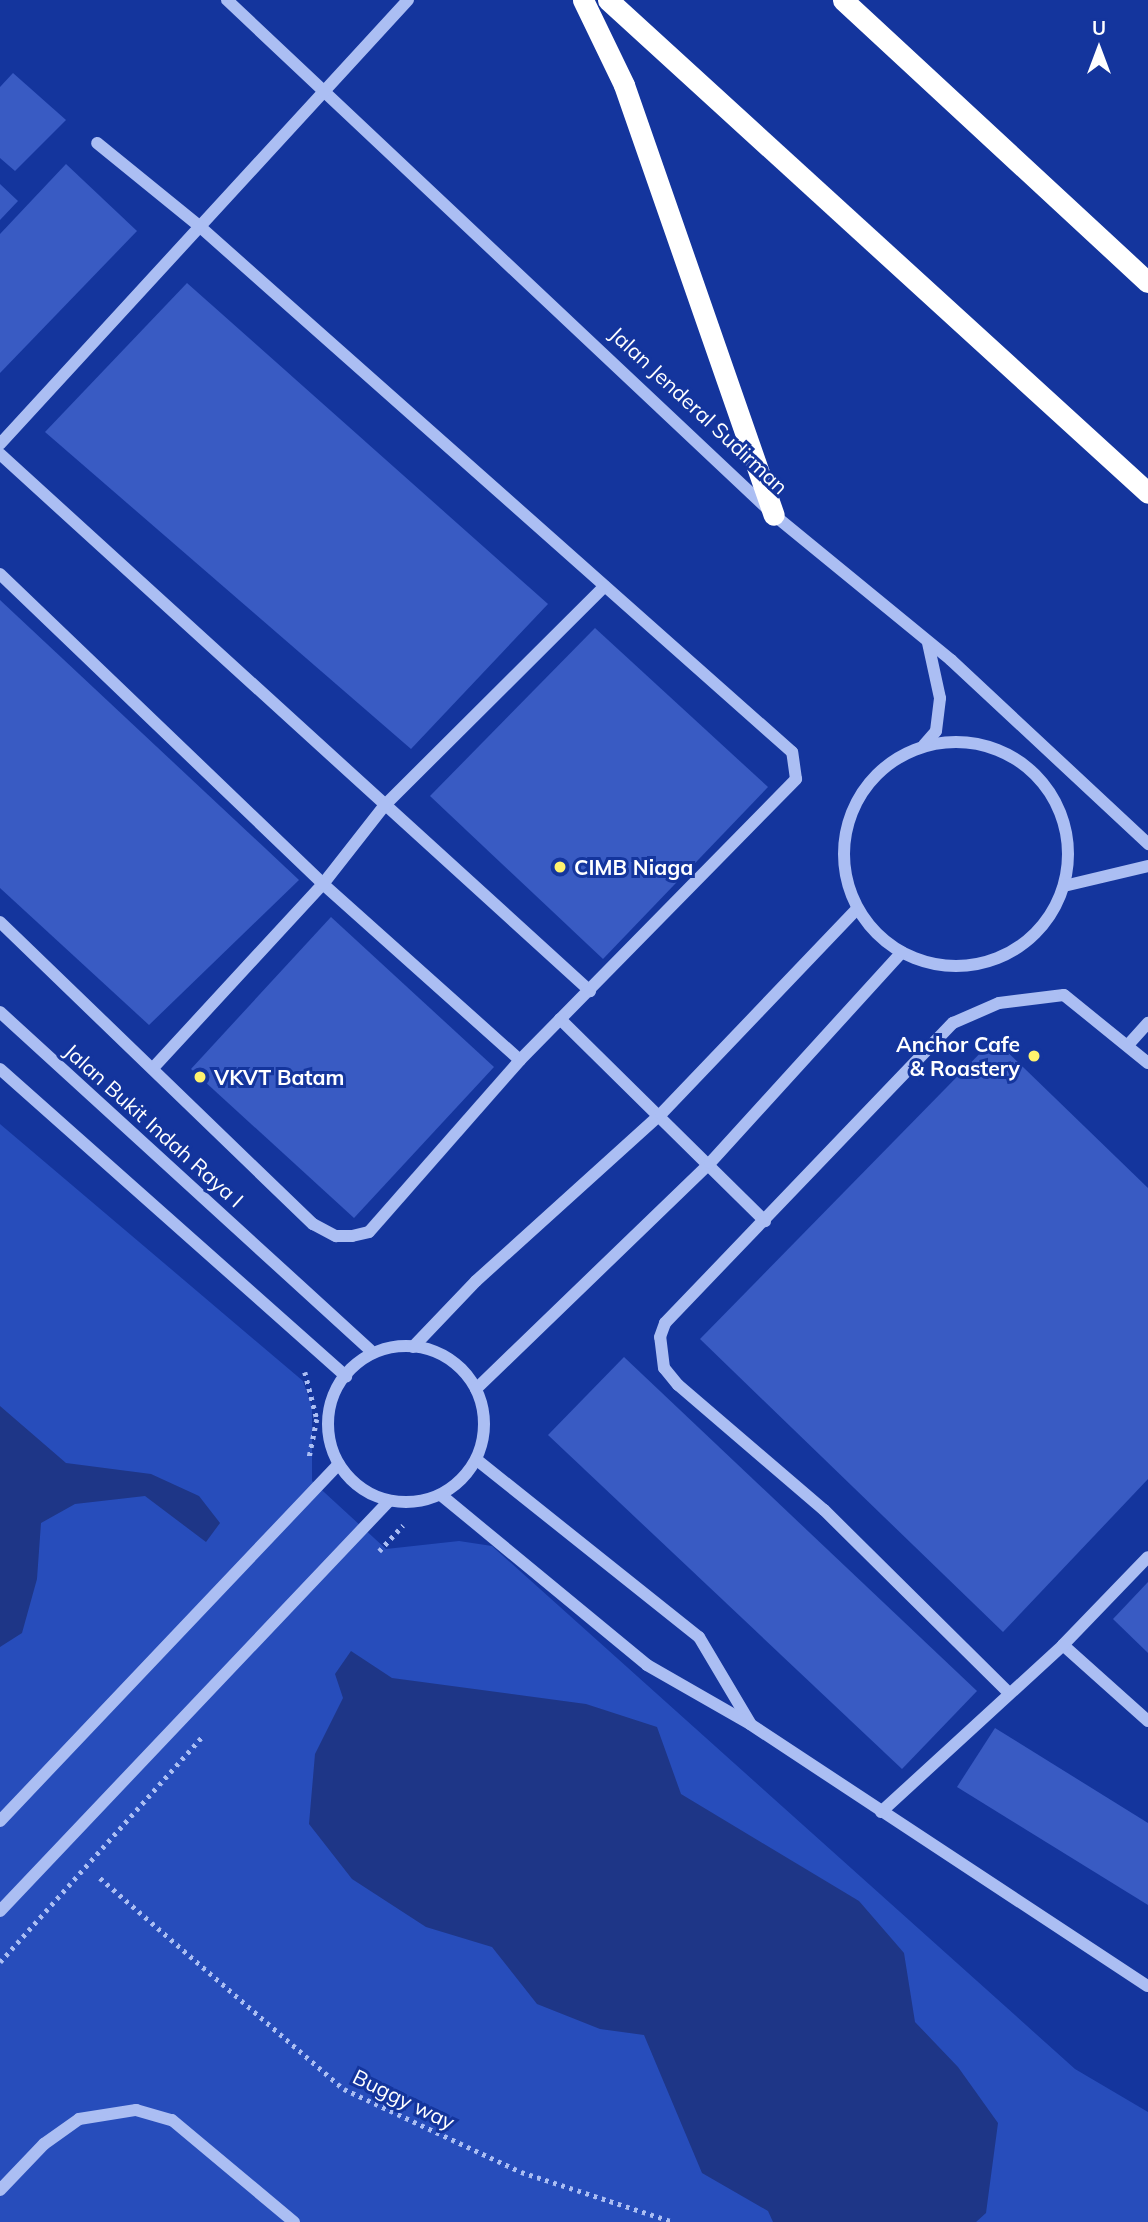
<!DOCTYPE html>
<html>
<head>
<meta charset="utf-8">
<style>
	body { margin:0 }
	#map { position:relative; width:1148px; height:2222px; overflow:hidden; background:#14359d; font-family:Mulish,sans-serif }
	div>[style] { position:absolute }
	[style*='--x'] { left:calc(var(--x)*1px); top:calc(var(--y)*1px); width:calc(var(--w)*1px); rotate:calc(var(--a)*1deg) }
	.green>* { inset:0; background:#274dbb }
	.water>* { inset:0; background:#1e3687 }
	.building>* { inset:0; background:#395bc3 }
	.path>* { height:4.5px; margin-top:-2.25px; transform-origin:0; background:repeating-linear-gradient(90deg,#abbef3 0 3.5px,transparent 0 8.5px) }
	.minor>* { height:12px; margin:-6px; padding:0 6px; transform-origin:6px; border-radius:6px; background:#abbef3 }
	.minor>.ring { margin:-6px; padding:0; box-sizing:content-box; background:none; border:12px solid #abbef3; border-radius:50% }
	.highway>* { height:21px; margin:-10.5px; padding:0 10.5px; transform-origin:10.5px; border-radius:10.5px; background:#fff }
	.dots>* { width:19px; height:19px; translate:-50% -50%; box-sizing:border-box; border:4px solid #14359d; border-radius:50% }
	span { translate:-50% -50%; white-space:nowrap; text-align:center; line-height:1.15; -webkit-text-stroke:6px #14359d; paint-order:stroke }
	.street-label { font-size:21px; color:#fff }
	.poi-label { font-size:21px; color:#fff; font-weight:700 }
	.left { translate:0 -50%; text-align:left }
	.right { translate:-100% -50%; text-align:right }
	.north { position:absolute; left:1064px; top:14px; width:70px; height:70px; -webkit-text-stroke:5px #14359d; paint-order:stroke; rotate:0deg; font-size:19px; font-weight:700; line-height:28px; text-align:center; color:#fff }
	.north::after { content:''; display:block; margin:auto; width:24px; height:32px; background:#fff; clip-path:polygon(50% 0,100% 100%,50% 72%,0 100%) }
</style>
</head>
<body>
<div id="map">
	<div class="green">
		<i style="clip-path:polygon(0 1124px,303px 1381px,312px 1407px,312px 1481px,386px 1549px,459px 1541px,492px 1546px,1075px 2069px,1148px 2112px,1148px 2222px,0 2222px)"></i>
	</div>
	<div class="water">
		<i style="clip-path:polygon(0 1406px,66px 1463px,151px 1474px,199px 1496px,220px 1523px,206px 1542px,145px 1496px,75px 1504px,41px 1523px,37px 1579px,22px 1633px,0 1647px)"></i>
		<i style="clip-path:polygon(351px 1651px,392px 1678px,586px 1704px,657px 1727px,681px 1794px,859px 1901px,904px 1953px,915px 2022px,958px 2067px,998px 2123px,986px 2213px,976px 2222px,773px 2222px,768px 2211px,702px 2173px,644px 2035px,600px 2029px,537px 2004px,492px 1947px,426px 1927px,352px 1879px,309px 1824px,315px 1754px,343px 1698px,335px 1674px)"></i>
	</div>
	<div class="building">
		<i style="clip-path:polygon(13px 73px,66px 120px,15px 171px,0 158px,0 87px)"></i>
		<i style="clip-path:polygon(66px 164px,137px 231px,0 373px,0 234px)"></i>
		<i style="clip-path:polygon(0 184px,18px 201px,0 220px)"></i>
		<i style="clip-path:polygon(187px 283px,548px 604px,411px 749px,45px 432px)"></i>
		<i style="clip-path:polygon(0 600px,299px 880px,149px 1025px,0 888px)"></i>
		<i style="clip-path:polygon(595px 628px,768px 787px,603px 959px,430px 796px)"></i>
		<i style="clip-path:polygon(331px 917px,494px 1067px,354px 1218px,191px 1069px)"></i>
		<i style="clip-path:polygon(994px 1039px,1148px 1188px,1148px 1479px,1003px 1632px,700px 1339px)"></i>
		<i style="clip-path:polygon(624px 1357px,977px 1691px,902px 1769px,548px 1435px)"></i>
		<i style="clip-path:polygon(1148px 1582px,1148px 1653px,1113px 1619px)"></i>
		<i style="clip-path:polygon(995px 1728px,1148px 1823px,1148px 1905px,957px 1787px)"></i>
	</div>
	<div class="path">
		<i style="--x:305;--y:1372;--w:49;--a:75.7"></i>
		<i style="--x:317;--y:1419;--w:41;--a:101.3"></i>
		<i style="--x:379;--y:1551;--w:35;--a:-47"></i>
		<i style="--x:100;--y:1878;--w:323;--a:40.9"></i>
		<i style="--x:344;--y:2089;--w:195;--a:25.1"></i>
		<i style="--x:521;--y:2172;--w:161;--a:18.1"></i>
		<i style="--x:0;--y:1962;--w:305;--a:-48.1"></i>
	</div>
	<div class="minor">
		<i style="--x:227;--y:0;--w:751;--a:43.27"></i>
		<i style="--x:774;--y:515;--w:229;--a:39.3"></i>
		<i style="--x:951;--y:660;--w:270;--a:43"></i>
		<i style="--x:0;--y:444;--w:603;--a:-47.42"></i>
		<i style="--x:0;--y:454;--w:798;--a:42.31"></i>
		<i style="--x:0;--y:574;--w:448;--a:43.8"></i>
		<i style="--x:323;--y:884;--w:264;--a:41.8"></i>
		<i class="ring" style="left:844px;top:742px;width:212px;height:212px"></i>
		<i style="--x:924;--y:745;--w:18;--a:-49"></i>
		<i style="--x:936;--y:731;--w:33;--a:-83"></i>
		<i style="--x:940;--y:698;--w:56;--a:-102.3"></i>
		<i style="--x:1064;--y:886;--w:86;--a:-13.4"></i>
		<i style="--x:0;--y:922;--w:435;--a:44"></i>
		<i style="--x:313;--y:1224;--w:26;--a:28"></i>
		<i style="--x:336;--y:1236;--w:16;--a:0"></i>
		<i style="--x:352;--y:1236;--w:17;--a:-13"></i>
		<i style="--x:369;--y:1232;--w:229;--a:-48.7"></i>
		<i style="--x:520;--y:1060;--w:394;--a:-45.5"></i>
		<i style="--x:796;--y:779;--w:27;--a:-98"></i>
		<i style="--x:792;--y:752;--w:794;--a:-138.42"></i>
		<i style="--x:198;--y:225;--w:130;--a:-140.9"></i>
		<i style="--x:0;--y:1012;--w:501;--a:42.41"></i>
		<i style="--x:560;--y:1019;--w:288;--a:44.6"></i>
		<i style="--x:1128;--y:1045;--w:30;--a:-48"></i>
		<i style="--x:154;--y:1067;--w:249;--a:-47.3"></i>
		<i style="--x:323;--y:884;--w:100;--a:-51.9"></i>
		<i style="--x:385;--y:805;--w:310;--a:-44.9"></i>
		<i style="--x:0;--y:1069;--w:463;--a:41.6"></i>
		<i class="ring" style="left:328px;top:1346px;width:144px;height:144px"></i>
		<i style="--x:413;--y:1347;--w:91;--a:-46.3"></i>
		<i style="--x:476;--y:1281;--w:249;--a:-42.1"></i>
		<i style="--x:661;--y:1114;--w:284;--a:-46.3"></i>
		<i style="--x:476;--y:1389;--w:325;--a:-44"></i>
		<i style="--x:710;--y:1163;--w:285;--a:-47.7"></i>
		<i style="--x:477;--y:1460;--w:284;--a:38.6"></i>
		<i style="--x:699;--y:1637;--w:100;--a:59.3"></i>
		<i style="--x:441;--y:1495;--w:267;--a:39.5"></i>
		<i style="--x:647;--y:1665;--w:119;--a:29.8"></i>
		<i style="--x:750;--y:1724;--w:476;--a:33.4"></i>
		<i style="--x:1063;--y:1645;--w:114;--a:41.8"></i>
		<i style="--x:1008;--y:1692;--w:259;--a:-135.3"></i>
		<i style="--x:824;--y:1510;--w:192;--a:-139.4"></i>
		<i style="--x:678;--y:1385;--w:22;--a:-129"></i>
		<i style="--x:664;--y:1368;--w:31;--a:-97"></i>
		<i style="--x:660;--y:1337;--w:15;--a:-70"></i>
		<i style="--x:665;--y:1323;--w:416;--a:-46.2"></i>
		<i style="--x:953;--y:1023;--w:50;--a:-23.5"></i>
		<i style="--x:999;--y:1003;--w:65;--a:-7"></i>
		<i style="--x:1064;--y:995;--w:108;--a:39"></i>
		<i style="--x:881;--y:1812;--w:247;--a:-42.5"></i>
		<i style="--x:1063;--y:1645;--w:122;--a:-46"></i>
		<i style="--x:0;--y:1821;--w:492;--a:-46.5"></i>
		<i style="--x:0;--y:1911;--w:565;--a:-46.51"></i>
		<i style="--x:0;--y:2190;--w:64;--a:-46.3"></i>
		<i style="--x:44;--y:2144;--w:43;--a:-35.5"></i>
		<i style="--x:79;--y:2119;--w:58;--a:-9"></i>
		<i style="--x:136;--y:2110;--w:37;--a:16"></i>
		<i style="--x:172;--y:2120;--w:159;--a:39.9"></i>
	</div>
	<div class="highway">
		<i style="--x:583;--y:0;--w:94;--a:64.2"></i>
		<i style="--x:624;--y:85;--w:455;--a:70.8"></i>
		<i style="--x:608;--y:0;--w:731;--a:42.39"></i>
		<i style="--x:843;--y:0;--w:415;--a:42.8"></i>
	</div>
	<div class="dots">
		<i style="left:560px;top:867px;background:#fff26e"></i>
		<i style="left:1034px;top:1056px;background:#fff26e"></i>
		<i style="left:200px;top:1077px;background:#fff26e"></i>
	</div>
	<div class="street-label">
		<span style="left:699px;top:410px;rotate:43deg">Jalan Jenderal Sudirman</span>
		<span style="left:154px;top:1125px;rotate:42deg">Jalan Bukit Indah Raya I</span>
		<span style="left:404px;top:2099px;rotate:26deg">Buggy way</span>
	</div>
	<div class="poi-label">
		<span class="left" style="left:574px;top:867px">CIMB Niaga</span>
		<span class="right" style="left:1020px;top:1056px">Anchor Cafe<br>&amp; Roastery</span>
		<span class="left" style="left:214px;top:1077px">VKVT Batam</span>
	</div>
	<div class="north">U</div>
</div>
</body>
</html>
